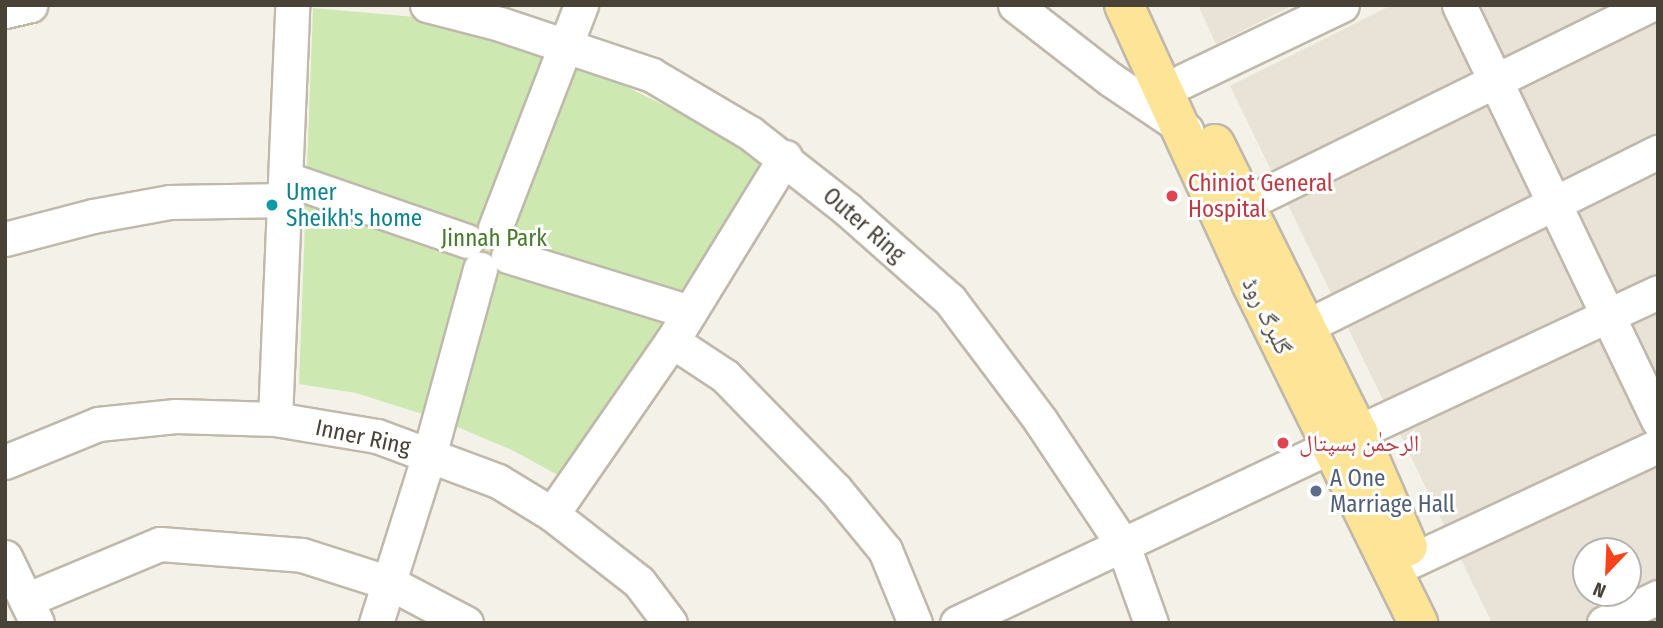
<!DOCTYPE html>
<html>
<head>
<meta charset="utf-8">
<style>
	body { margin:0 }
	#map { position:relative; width:1663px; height:628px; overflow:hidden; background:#f4f1e8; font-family:"Fira Sans Condensed","Noto Naskh Arabic",sans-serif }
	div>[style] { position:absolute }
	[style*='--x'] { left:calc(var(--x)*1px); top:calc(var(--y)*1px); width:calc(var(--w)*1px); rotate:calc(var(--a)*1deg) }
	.residential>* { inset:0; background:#e8e3d6 }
	.green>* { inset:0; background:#cde8b1 }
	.roads { filter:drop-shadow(2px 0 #c0b9ab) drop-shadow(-2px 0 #c0b9ab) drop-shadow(0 2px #c0b9ab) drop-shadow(0 -2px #c0b9ab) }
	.minor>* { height:33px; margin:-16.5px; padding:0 16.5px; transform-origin:16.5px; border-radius:16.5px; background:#fff }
	.major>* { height:38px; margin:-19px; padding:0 19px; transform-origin:19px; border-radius:19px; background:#fee497 }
	.dots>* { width:19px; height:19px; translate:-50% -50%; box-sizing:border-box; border:4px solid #fff; border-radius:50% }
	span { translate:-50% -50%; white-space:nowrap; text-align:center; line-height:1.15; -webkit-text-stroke:6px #fff; paint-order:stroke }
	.health-label { font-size:23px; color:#be3a42 }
	.left { translate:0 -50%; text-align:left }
	.culture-label { font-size:23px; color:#0d838f }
	.street-label { font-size:23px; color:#484237 }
	.park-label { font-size:23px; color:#457a29 }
	.service-label { font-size:23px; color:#4e5e75 }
	.frame { position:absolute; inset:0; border:7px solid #484237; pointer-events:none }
	.north { position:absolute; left:1572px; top:537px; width:70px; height:70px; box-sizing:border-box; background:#fff; border:2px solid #b6b3af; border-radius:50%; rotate:203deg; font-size:19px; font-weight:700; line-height:28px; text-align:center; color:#484237 }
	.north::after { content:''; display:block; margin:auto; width:24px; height:32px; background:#fa4319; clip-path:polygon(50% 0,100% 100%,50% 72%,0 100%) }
</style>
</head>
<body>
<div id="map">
	<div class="residential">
		<i style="clip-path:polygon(1198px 5px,1293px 5px,1216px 44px)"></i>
		<i style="clip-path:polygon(evenodd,1392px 5px,1658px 5px,1658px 623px,1492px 623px,1230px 86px,1392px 5px,1586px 551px,1628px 551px,1628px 593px,1586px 593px,1586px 551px)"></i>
	</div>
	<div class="green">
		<i style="clip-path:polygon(313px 8px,415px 17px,519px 46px,615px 81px,698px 122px,773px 169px,576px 485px,512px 450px,441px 420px,356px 393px,299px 384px)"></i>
	</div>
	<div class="roads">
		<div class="minor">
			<i style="--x:427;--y:5;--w:75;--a:14.6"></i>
			<i style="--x:500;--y:24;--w:160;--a:18.5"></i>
			<i style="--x:652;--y:75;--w:114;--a:30.6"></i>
			<i style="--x:750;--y:133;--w:123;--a:38.1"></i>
			<i style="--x:847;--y:209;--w:137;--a:41.5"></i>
			<i style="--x:950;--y:300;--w:150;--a:53.1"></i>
			<i style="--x:1040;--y:420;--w:150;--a:56.4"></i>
			<i style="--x:1123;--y:545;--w:83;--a:70.3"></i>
			<i style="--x:1015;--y:5;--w:120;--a:37.9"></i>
			<i style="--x:1110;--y:79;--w:92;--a:33.9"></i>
			<i style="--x:1459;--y:5;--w:461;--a:64.4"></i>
			<i style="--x:5;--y:11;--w:26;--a:-13"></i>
			<i style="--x:1183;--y:81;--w:176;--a:-25.5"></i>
			<i style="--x:287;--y:179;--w:190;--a:19"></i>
			<i style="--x:1245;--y:204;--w:450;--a:-26.2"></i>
			<i style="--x:495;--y:228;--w:239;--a:-68.9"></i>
			<i style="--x:5;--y:239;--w:91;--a:-14.6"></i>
			<i style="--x:93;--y:216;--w:78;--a:-10.3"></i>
			<i style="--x:170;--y:202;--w:117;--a:-1"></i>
			<i style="--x:508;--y:256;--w:190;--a:17.1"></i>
			<i style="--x:1305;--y:327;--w:394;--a:-26.4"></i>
			<i style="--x:672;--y:341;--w:64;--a:33.4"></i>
			<i style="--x:725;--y:376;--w:158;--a:45.8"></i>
			<i style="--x:835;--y:489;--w:79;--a:50.7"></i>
			<i style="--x:885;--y:550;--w:79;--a:67.7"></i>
			<i style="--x:275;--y:419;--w:414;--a:-87.6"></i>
			<i style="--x:1358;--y:432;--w:331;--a:-25"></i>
			<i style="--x:5;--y:462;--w:100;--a:-22.2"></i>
			<i style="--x:98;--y:424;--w:78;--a:-5.9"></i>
			<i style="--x:176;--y:416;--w:99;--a:1.7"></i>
			<i style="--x:275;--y:419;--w:103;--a:9.5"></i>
			<i style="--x:377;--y:436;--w:129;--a:20.4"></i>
			<i style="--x:498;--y:481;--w:63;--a:31.4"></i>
			<i style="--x:552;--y:514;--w:110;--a:38"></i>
			<i style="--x:639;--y:582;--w:51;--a:52.9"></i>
			<i style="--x:552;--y:514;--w:211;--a:-55.3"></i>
			<i style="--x:672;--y:341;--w:216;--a:-58.4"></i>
			<i style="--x:5;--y:557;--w:73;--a:64.1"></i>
			<i style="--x:1413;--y:560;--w:270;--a:-25"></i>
			<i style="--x:26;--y:600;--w:145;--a:-22.7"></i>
			<i style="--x:160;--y:544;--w:142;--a:4.4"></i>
			<i style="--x:302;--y:555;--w:92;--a:17.7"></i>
			<i style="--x:390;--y:583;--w:86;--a:27.8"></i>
			<i style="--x:376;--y:623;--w:179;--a:-72.5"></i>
			<i style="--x:430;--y:452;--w:190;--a:-74.7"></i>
			<i style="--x:957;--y:623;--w:414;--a:-25.3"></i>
			<i style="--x:1604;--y:623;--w:60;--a:-25.7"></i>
		</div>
		<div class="major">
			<i style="--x:1124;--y:5;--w:306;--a:65.4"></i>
			<i style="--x:1251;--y:283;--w:379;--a:63.8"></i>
			<i style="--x:1215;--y:144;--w:322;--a:63.6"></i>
			<i style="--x:1358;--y:432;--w:125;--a:66.5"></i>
		</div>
	</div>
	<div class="dots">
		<i style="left:1172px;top:196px;background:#e0444e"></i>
		<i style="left:272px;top:205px;background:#0f9aa8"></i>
		<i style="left:1283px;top:443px;background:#e0444e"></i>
		<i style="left:1316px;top:491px;background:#5c6f8a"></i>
	</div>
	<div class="health-label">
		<span class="left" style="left:1188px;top:196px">Chiniot General<br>Hospital</span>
		<span class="left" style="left:1299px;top:443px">الرحمٰن ہسپتال</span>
	</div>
	<div class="culture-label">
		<span class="left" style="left:286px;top:205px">Umer<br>Sheikh's home</span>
	</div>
	<div class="street-label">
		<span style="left:864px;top:225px;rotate:41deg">Outer Ring</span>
		<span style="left:1267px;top:316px;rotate:64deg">گلبرگ روڈ</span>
		<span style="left:363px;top:437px;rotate:12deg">Inner Ring</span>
	</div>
	<div class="park-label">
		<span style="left:494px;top:238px">Jinnah Park</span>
	</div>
	<div class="service-label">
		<span class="left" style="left:1330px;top:491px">A One<br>Marriage Hall</span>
	</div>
	<div class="frame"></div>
	<div class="north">N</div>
</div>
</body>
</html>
